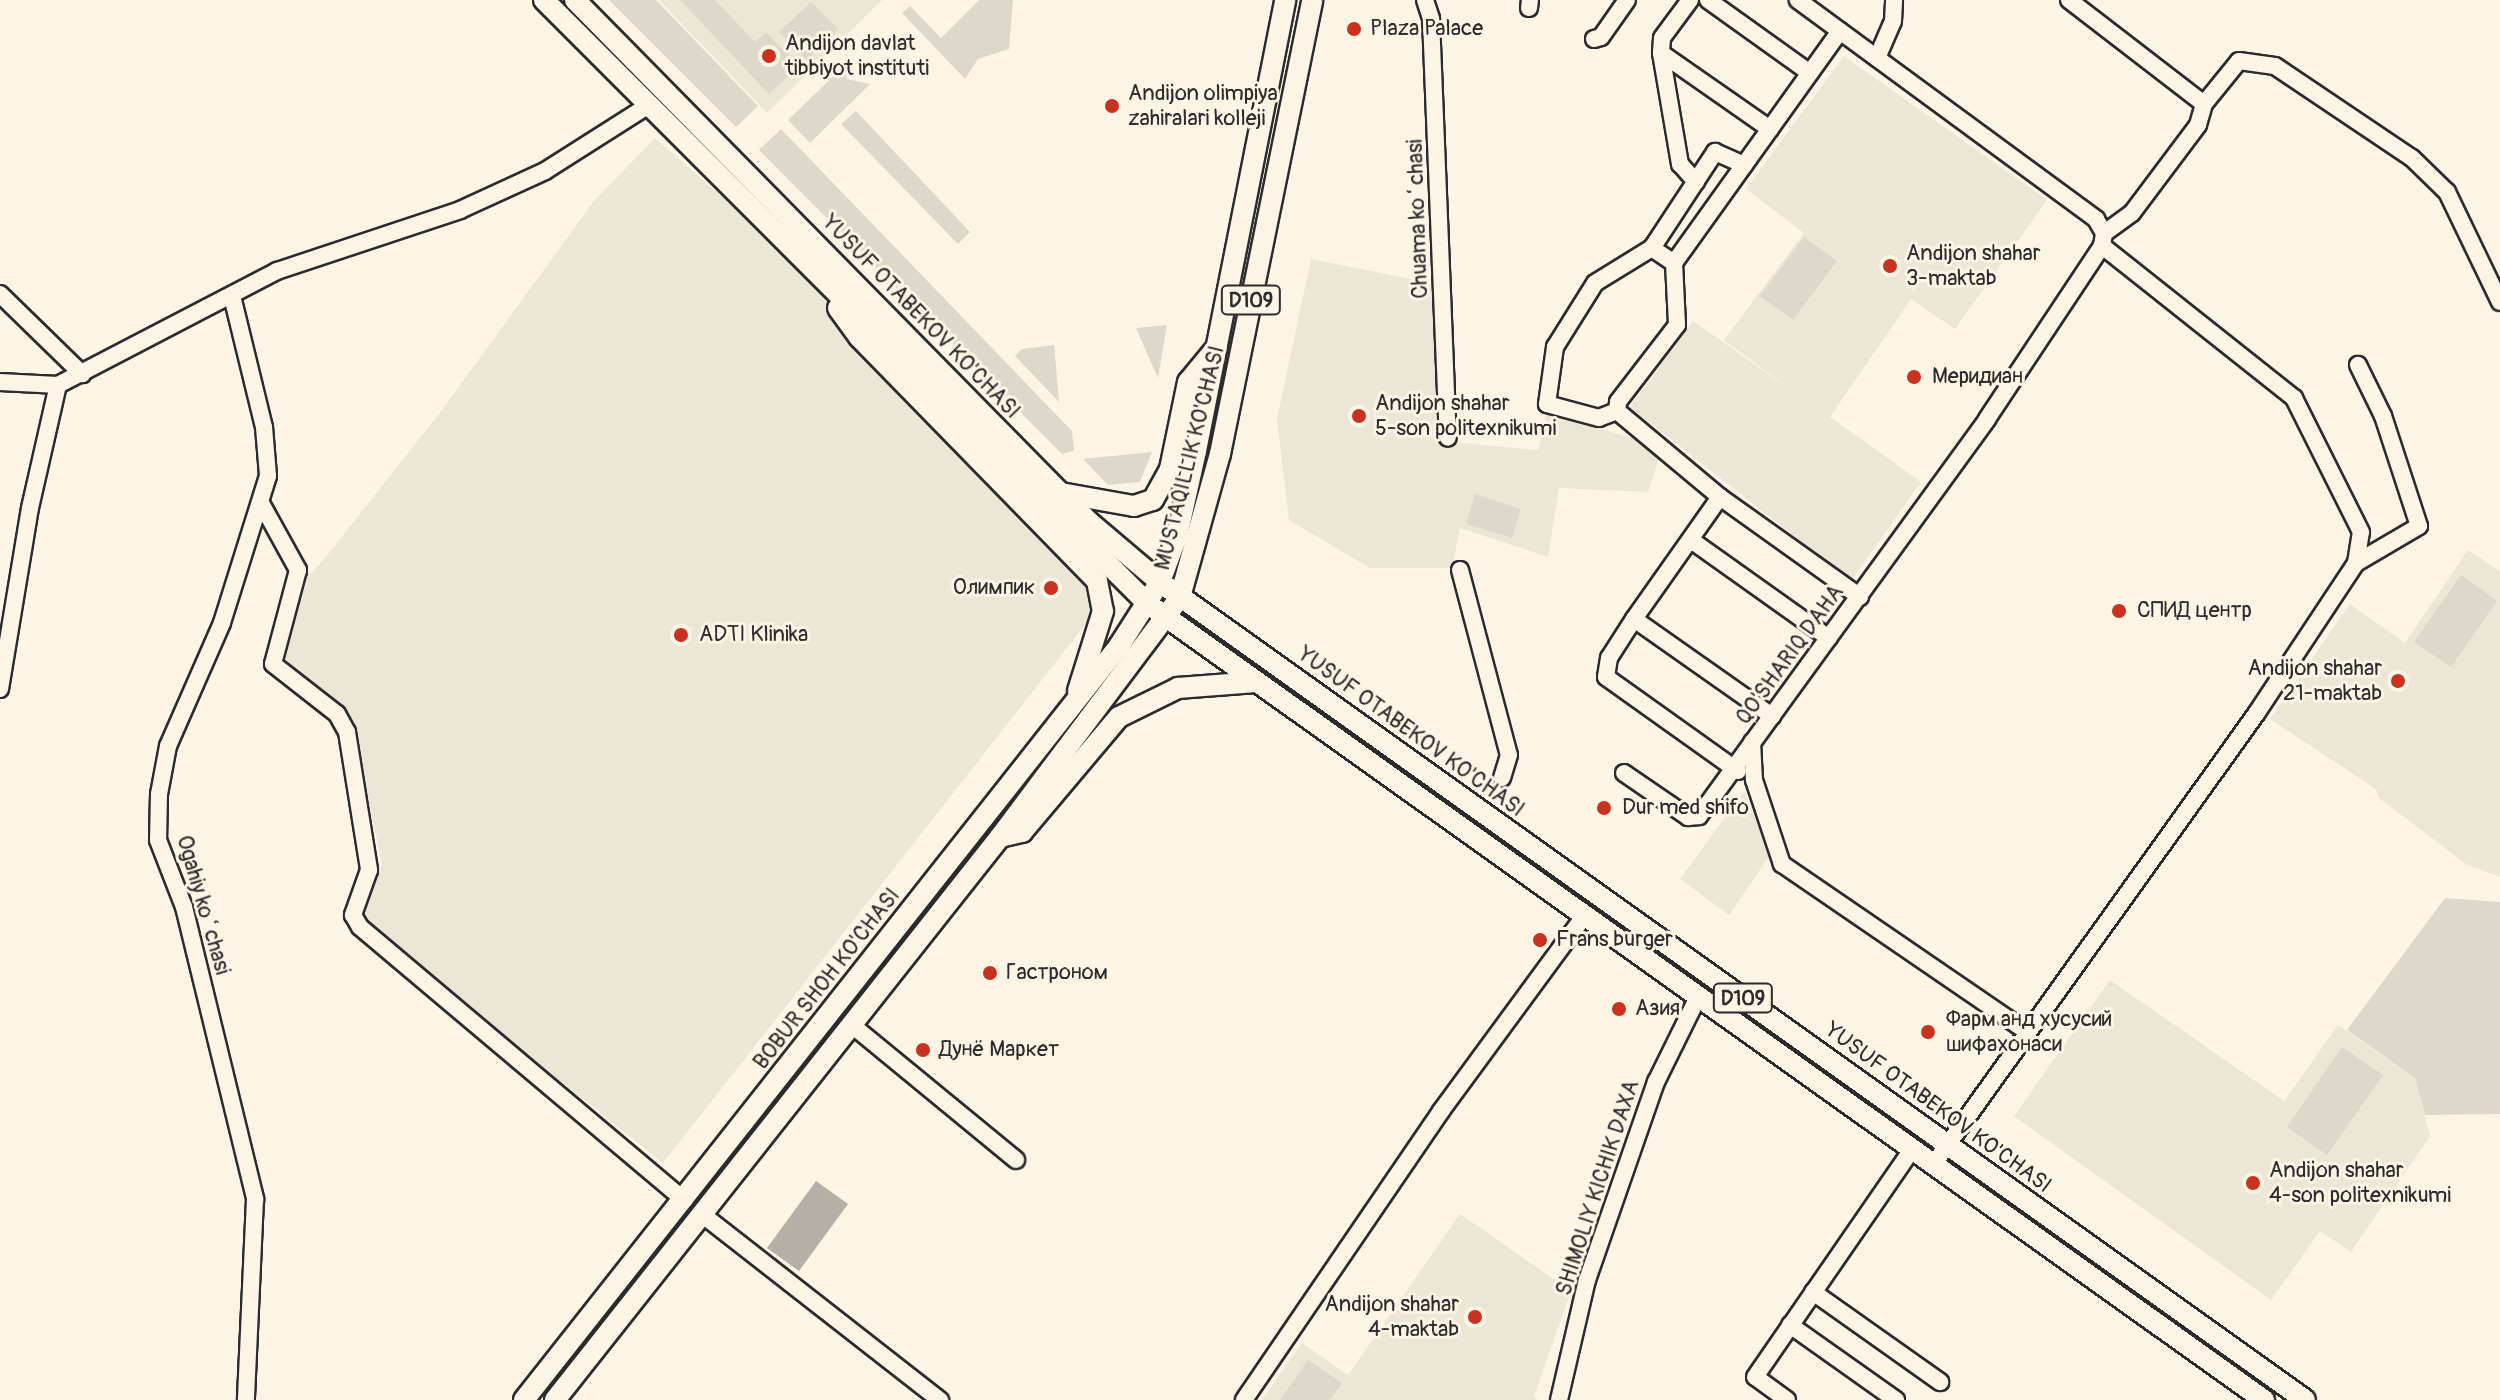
<!DOCTYPE html>
<html>
<head>
<meta charset="utf-8">
<style>
	body { margin:0 }
	#map { position:relative; width:2500px; height:1400px; overflow:hidden; background:#fcf5e5; font-family:Pangolin,sans-serif }
	div>[style] { position:absolute }
	[style*='--x'] { left:calc(var(--x)*1px); top:calc(var(--y)*1px); width:calc(var(--w)*1px); rotate:calc(var(--a)*1deg) }
	.built>* { inset:0; background:#ece6d7 }
	.green>* { inset:0; background:#ded8ca }
	.water>* { inset:0; background:#b4b0a5 }
	.roads { filter:drop-shadow(2px 0 #2b2b2b) drop-shadow(-2px 0 #2b2b2b) drop-shadow(0 2px #2b2b2b) drop-shadow(0 -2px #2b2b2b) }
	.minor>* { height:16px; margin:-8px; padding:0 8px; transform-origin:8px; border-radius:8px; background:#fcf5e5 }
	.major>* { height:20px; margin:-10px; padding:0 10px; transform-origin:10px; border-radius:10px; background:#fcf5e5 }
	.dots>* { width:22px; height:22px; translate:-50% -50%; box-sizing:border-box; border:4px solid #fcf5e5; border-radius:50% }
	span { translate:-50% -50%; white-space:nowrap; text-align:center; line-height:1.15; -webkit-text-stroke:6px #fcf5e5; paint-order:stroke }
	.shield-label span { padding:2px 6px; background:#fcf5e5; border:2px solid; border-radius:6px; -webkit-text-stroke-width:0 }
	.shield-label { font-size:20px; color:#2b2b2b; font-weight:700 }
	.poi-label { font-size:22px; color:#2b2b2b }
	.left { translate:0 -50%; text-align:left }
	.right { translate:-100% -50%; text-align:right }
	.street-label { font-size:22px; color:#2b2b2b }
</style>
</head>
<body>
<div id="map">
	<div class="built">
		<i style="clip-path:polygon(659px 0,882px 0,767px 113px)"></i>
		<i style="clip-path:polygon(1844px 56px,2047px 200px,1955px 329px,1911px 299px,1830px 417px,1921px 482px,1851px 581px,1630px 407px,1693px 321px,1793px 391px,1724px 340px,1804px 233px,1746px 189px)"></i>
		<i style="clip-path:polygon(655px 138px,774px 242px,877px 350px,1087px 573px,1099px 607px,663px 1163px,358px 919px,382px 864px,351px 718px,277px 662px,302px 572px,312px 573px,329px 553px,439px 414px,594px 201px)"></i>
		<i style="clip-path:polygon(1311px 259px,1426px 282px,1434px 291px,1442px 441px,1538px 450px,1547px 412px,1647px 443px,1660px 456px,1648px 492px,1559px 488px,1548px 557px,1460px 528px,1452px 568px,1370px 568px,1289px 520px,1277px 419px)"></i>
		<i style="clip-path:polygon(2468px 550px,2500px 571px,2500px 877px,2466px 864px,2379px 798px,2376px 789px,2270px 719px,2350px 604px,2405px 643px)"></i>
		<i style="clip-path:polygon(1744px 791px,1770px 855px,1729px 915px,1680px 879px)"></i>
		<i style="clip-path:polygon(2110px 980px,2284px 1101px,2338px 1025px,2415px 1078px,2430px 1136px,2351px 1252px,2320px 1231px,2271px 1300px,2014px 1116px)"></i>
		<i style="clip-path:polygon(1460px 1214px,1571px 1291px,1534px 1396px,1538px 1400px,1262px 1400px,1302px 1343px,1348px 1375px)"></i>
	</div>
	<div class="green">
		<i style="clip-path:polygon(609px 0,656px 0,758px 106px,736px 127px)"></i>
		<i style="clip-path:polygon(680px 0,715px 0,755px 42px,766px 32px,799px 66px,769px 94px)"></i>
		<i style="clip-path:polygon(979px 0,1013px 0,1009px 49px,978px 59px,965px 79px,902px 13px,910px 6px,941px 38px)"></i>
		<i style="clip-path:polygon(811px 2px,838px 29px,807px 60px,779px 32px)"></i>
		<i style="clip-path:polygon(846px 64px,847px 79px,870px 84px,810px 143px,788px 120px)"></i>
		<i style="clip-path:polygon(856px 111px,970px 232px,958px 244px,841px 124px)"></i>
		<i style="clip-path:polygon(781px 129px,1072px 431px,1074px 451px,1062px 454px,759px 150px)"></i>
		<i style="clip-path:polygon(1804px 237px,1837px 261px,1793px 320px,1760px 296px)"></i>
		<i style="clip-path:polygon(1167px 325px,1158px 378px,1136px 328px)"></i>
		<i style="clip-path:polygon(1054px 345px,1059px 402px,1015px 356px,1022px 349px)"></i>
		<i style="clip-path:polygon(1152px 452px,1140px 482px,1108px 485px,1083px 459px)"></i>
		<i style="clip-path:polygon(1475px 494px,1521px 509px,1512px 538px,1466px 524px)"></i>
		<i style="clip-path:polygon(2461px 575px,2497px 601px,2451px 667px,2414px 642px)"></i>
		<i style="clip-path:polygon(2445px 898px,2500px 902px,2500px 1114px,2425px 1115px,2415px 1078px,2347px 1030px)"></i>
		<i style="clip-path:polygon(2342px 1047px,2383px 1075px,2327px 1155px,2287px 1127px)"></i>
		<i style="clip-path:polygon(1308px 1360px,1342px 1383px,1330px 1400px,1280px 1400px)"></i>
	</div>
	<div class="water">
		<i style="clip-path:polygon(816px 1181px,848px 1204px,799px 1271px,767px 1248px)"></i>
	</div>
	<div class="roads">
		<div class="minor">
			<i style="--x:1425;--y:0;--w:20;--a:72"></i>
			<i style="--x:1431;--y:19;--w:419;--a:87.7"></i>
			<i style="--x:1690;--y:0;--w:47;--a:126.4"></i>
			<i style="--x:1662;--y:38;--w:15;--a:94"></i>
			<i style="--x:1661;--y:53;--w:113;--a:80.3"></i>
			<i style="--x:1680;--y:164;--w:24;--a:48"></i>
			<i style="--x:1708;--y:0;--w:125;--a:35.6"></i>
			<i style="--x:2069;--y:0;--w:170;--a:37.6"></i>
			<i style="--x:2204;--y:104;--w:22;--a:106"></i>
			<i style="--x:2198;--y:125;--w:110;--a:126.9"></i>
			<i style="--x:2132;--y:213;--w:34;--a:144"></i>
			<i style="--x:1529;--y:8;--w:8;--a:-83"></i>
			<i style="--x:1840;--y:31;--w:285;--a:125.6"></i>
			<i style="--x:1674;--y:263;--w:62;--a:87.2"></i>
			<i style="--x:1677;--y:325;--w:97;--a:127.5"></i>
			<i style="--x:1618;--y:402;--w:9;--a:96"></i>
			<i style="--x:1617;--y:411;--w:134;--a:39.9"></i>
			<i style="--x:1720;--y:497;--w:172;--a:35.5"></i>
			<i style="--x:1594;--y:39;--w:7;--a:-16"></i>
			<i style="--x:1601;--y:37;--w:45;--a:-54.9"></i>
			<i style="--x:1661;--y:53;--w:133;--a:34.9"></i>
			<i style="--x:1877;--y:58;--w:40;--a:-66.6"></i>
			<i style="--x:1893;--y:21;--w:21;--a:-87"></i>
			<i style="--x:2204;--y:104;--w:55;--a:-50.9"></i>
			<i style="--x:2239;--y:61;--w:36;--a:8"></i>
			<i style="--x:2275;--y:66;--w:165;--a:33.9"></i>
			<i style="--x:2412;--y:158;--w:49;--a:44.2"></i>
			<i style="--x:2447;--y:192;--w:122;--a:64.3"></i>
			<i style="--x:1674;--y:263;--w:27;--a:-146"></i>
			<i style="--x:1652;--y:248;--w:115;--a:-56.7"></i>
			<i style="--x:1715;--y:152;--w:32;--a:24"></i>
			<i style="--x:0;--y:294;--w:115;--a:44.3"></i>
			<i style="--x:232;--y:296;--w:135;--a:76.3"></i>
			<i style="--x:264;--y:427;--w:49;--a:85.3"></i>
			<i style="--x:268;--y:476;--w:154;--a:107.4"></i>
			<i style="--x:222;--y:623;--w:134;--a:113.7"></i>
			<i style="--x:168;--y:746;--w:49;--a:100.6"></i>
			<i style="--x:159;--y:794;--w:46;--a:91.2"></i>
			<i style="--x:158;--y:840;--w:72;--a:68.8"></i>
			<i style="--x:184;--y:907;--w:301;--a:76.3"></i>
			<i style="--x:255;--y:1199;--w:201;--a:92.6"></i>
			<i style="--x:0;--y:382;--w:58;--a:3"></i>
			<i style="--x:58;--y:385;--w:247;--a:-27.5"></i>
			<i style="--x:277;--y:271;--w:193;--a:-18.4"></i>
			<i style="--x:460;--y:210;--w:94;--a:-24.6"></i>
			<i style="--x:545;--y:171;--w:123;--a:-32.4"></i>
			<i style="--x:1617;--y:411;--w:19;--a:159"></i>
			<i style="--x:1599;--y:418;--w:54;--a:-164.9"></i>
			<i style="--x:1547;--y:404;--w:58;--a:-82"></i>
			<i style="--x:1555;--y:347;--w:75;--a:-58"></i>
			<i style="--x:1595;--y:283;--w:67;--a:-31.6"></i>
			<i style="--x:1720;--y:497;--w:149;--a:125.2"></i>
			<i style="--x:1634;--y:619;--w:46;--a:122.7"></i>
			<i style="--x:1609;--y:658;--w:19;--a:99"></i>
			<i style="--x:1606;--y:677;--w:162;--a:35.5"></i>
			<i style="--x:261;--y:503;--w:77;--a:61.1"></i>
			<i style="--x:298;--y:570;--w:97;--a:104.9"></i>
			<i style="--x:273;--y:664;--w:81;--a:38"></i>
			<i style="--x:337;--y:714;--w:21;--a:61"></i>
			<i style="--x:347;--y:732;--w:140;--a:80.9"></i>
			<i style="--x:369;--y:870;--w:48;--a:109.6"></i>
			<i style="--x:353;--y:915;--w:14;--a:60"></i>
			<i style="--x:360;--y:927;--w:424;--a:40.1"></i>
			<i style="--x:1691;--y:540;--w:169;--a:35.4"></i>
			<i style="--x:2356;--y:563;--w:73;--a:-30.4"></i>
			<i style="--x:2419;--y:526;--w:116;--a:-108.1"></i>
			<i style="--x:2383;--y:416;--w:57;--a:-116.1"></i>
			<i style="--x:1460;--y:570;--w:191;--a:75.2"></i>
			<i style="--x:1509;--y:755;--w:24;--a:107"></i>
			<i style="--x:1634;--y:619;--w:169;--a:35.1"></i>
			<i style="--x:0;--y:689;--w:183;--a:-80.6"></i>
			<i style="--x:30;--y:508;--w:126;--a:-77.2"></i>
			<i style="--x:1752;--y:742;--w:38;--a:87"></i>
			<i style="--x:1754;--y:780;--w:89;--a:71.6"></i>
			<i style="--x:1782;--y:864;--w:296;--a:34.4"></i>
			<i style="--x:1624;--y:773;--w:78;--a:34.5"></i>
			<i style="--x:1688;--y:817;--w:11;--a:-5"></i>
			<i style="--x:1699;--y:816;--w:490;--a:-54"></i>
			<i style="--x:1987;--y:419;--w:208;--a:-56.4"></i>
			<i style="--x:2102;--y:246;--w:13;--a:-81"></i>
			<i style="--x:2104;--y:233;--w:16;--a:-120"></i>
			<i style="--x:2096;--y:219;--w:370;--a:-143.7"></i>
			<i style="--x:853;--y:1026;--w:211;--a:39.4"></i>
			<i style="--x:1933;--y:1165;--w:555;--a:-54.39"></i>
			<i style="--x:2256;--y:714;--w:181;--a:-56.5"></i>
			<i style="--x:2356;--y:563;--w:31;--a:-81"></i>
			<i style="--x:2361;--y:532;--w:150;--a:-116.6"></i>
			<i style="--x:2294;--y:398;--w:245;--a:-141.6"></i>
			<i style="--x:703;--y:1215;--w:301;--a:38"></i>
			<i style="--x:1813;--y:1292;--w:156;--a:35.3"></i>
			<i style="--x:1790;--y:1325;--w:130;--a:35.3"></i>
			<i style="--x:1244;--y:1400;--w:350;--a:-55.7"></i>
			<i style="--x:1441;--y:1111;--w:242;--a:-53.7"></i>
			<i style="--x:1559;--y:1400;--w:123;--a:-76.9"></i>
			<i style="--x:1587;--y:1280;--w:210;--a:-70.8"></i>
			<i style="--x:1656;--y:1082;--w:95;--a:-63.7"></i>
			<i style="--x:1787;--y:1400;--w:39;--a:-144"></i>
			<i style="--x:1755;--y:1377;--w:277;--a:-55.4"></i>
		</div>
		<div class="major">
			<i style="--x:544;--y:0;--w:854;--a:45"></i>
			<i style="--x:1148;--y:604;--w:1371;--a:35.5"></i>
			<i style="--x:575;--y:0;--w:733;--a:45.44"></i>
			<i style="--x:1089;--y:522;--w:93;--a:40.2"></i>
			<i style="--x:1160;--y:582;--w:1407;--a:35.54"></i>
			<i style="--x:838;--y:308;--w:36;--a:54"></i>
			<i style="--x:859;--y:337;--w:341;--a:45.7"></i>
			<i style="--x:1097;--y:581;--w:31;--a:79"></i>
			<i style="--x:1103;--y:611;--w:84;--a:107.4"></i>
			<i style="--x:1061;--y:493;--w:74;--a:10.1"></i>
			<i style="--x:1134;--y:506;--w:20;--a:-18"></i>
			<i style="--x:1153;--y:500;--w:35;--a:-61"></i>
			<i style="--x:1170;--y:469;--w:89;--a:-78.3"></i>
			<i style="--x:1188;--y:382;--w:45;--a:-50.4"></i>
			<i style="--x:1000;--y:837;--w:23;--a:-13"></i>
			<i style="--x:1022;--y:832;--w:150;--a:-49.9"></i>
			<i style="--x:1119;--y:717;--w:66;--a:-26.2"></i>
			<i style="--x:1178;--y:688;--w:78;--a:-4.4"></i>
			<i style="--x:524;--y:1400;--w:960;--a:-51.72"></i>
			<i style="--x:1119;--y:646;--w:76;--a:-57.4"></i>
			<i style="--x:1160;--y:582;--w:49;--a:-69.7"></i>
			<i style="--x:1177;--y:536;--w:87;--a:-77.4"></i>
			<i style="--x:1196;--y:451;--w:460;--a:-78.8"></i>
			<i style="--x:555;--y:1400;--w:718;--a:-51.68"></i>
			<i style="--x:1000;--y:837;--w:300;--a:-53.1"></i>
			<i style="--x:1180;--y:597;--w:148;--a:-74.4"></i>
			<i style="--x:1220;--y:454;--w:463;--a:-78.5"></i>
		</div>
	</div>
	<div class="dots">
		<i style="left:1354px;top:29px;background:#c8321e"></i>
		<i style="left:769px;top:56px;background:#c8321e"></i>
		<i style="left:1112px;top:106px;background:#c8321e"></i>
		<i style="left:1890px;top:266px;background:#c8321e"></i>
		<i style="left:1914px;top:377px;background:#c8321e"></i>
		<i style="left:1359px;top:416px;background:#c8321e"></i>
		<i style="left:1051px;top:588px;background:#c8321e"></i>
		<i style="left:2119px;top:611px;background:#c8321e"></i>
		<i style="left:681px;top:635px;background:#c8321e"></i>
		<i style="left:2398px;top:681px;background:#c8321e"></i>
		<i style="left:1604px;top:808px;background:#c8321e"></i>
		<i style="left:1540px;top:940px;background:#c8321e"></i>
		<i style="left:990px;top:973px;background:#c8321e"></i>
		<i style="left:1619px;top:1009px;background:#c8321e"></i>
		<i style="left:1928px;top:1032px;background:#c8321e"></i>
		<i style="left:923px;top:1050px;background:#c8321e"></i>
		<i style="left:2253px;top:1183px;background:#c8321e"></i>
		<i style="left:1475px;top:1317px;background:#c8321e"></i>
	</div>
	<div class="shield-label">
		<span style="left:1251px;top:300px">D109</span>
		<span style="left:1743px;top:998px">D109</span>
	</div>
	<div class="poi-label">
		<span class="left" style="left:1370px;top:29px">Plaza Palace</span>
		<span class="left" style="left:785px;top:56px">Andijon davlat<br>tibbiyot instituti</span>
		<span class="left" style="left:1128px;top:106px">Andijon olimpiya<br>zahiralari kolleji</span>
		<span class="left" style="left:1906px;top:266px">Andijon shahar<br>3-maktab</span>
		<span class="left" style="left:1932px;top:377px">Меридиан</span>
		<span class="left" style="left:1375px;top:416px">Andijon shahar<br>5-son politexnikumi</span>
		<span class="right" style="left:1035px;top:588px">Олимпик</span>
		<span class="left" style="left:2137px;top:611px">СПИД центр</span>
		<span class="left" style="left:699px;top:635px">ADTI Klinika</span>
		<span class="right" style="left:2382px;top:681px">Andijon shahar<br>21-maktab</span>
		<span class="left" style="left:1622px;top:808px">Dur med shifo</span>
		<span class="left" style="left:1556px;top:940px">Frans burger</span>
		<span class="left" style="left:1006px;top:973px">Гастроном</span>
		<span class="left" style="left:1635px;top:1009px">Азия</span>
		<span class="left" style="left:1946px;top:1032px">Фарм анд хусусий<br>шифахонаси</span>
		<span class="left" style="left:939px;top:1050px">Дунё Маркет</span>
		<span class="left" style="left:2269px;top:1183px">Andijon shahar<br>4-son politexnikumi</span>
		<span class="right" style="left:1459px;top:1317px">Andijon shahar<br>4-maktab</span>
	</div>
	<div class="street-label">
		<span style="left:1418px;top:219px;rotate:-92deg">Chuama koʻchasi</span>
		<span style="left:921px;top:317px;rotate:46deg">YUSUF OTABEKOV KO'CHASI</span>
		<span style="left:1190px;top:458px;rotate:-76deg">MUSTAQILLIK KO'CHASI</span>
		<span style="left:1790px;top:655px;rotate:-54deg">QO'SHARIQ DAHA</span>
		<span style="left:1411px;top:732px;rotate:36deg">YUSUF OTABEKOV KO'CHASI</span>
		<span style="left:203px;top:905px;rotate:74deg">Ogahiy koʻchasi</span>
		<span style="left:827px;top:979px;rotate:-52deg">BOBUR SHOH KO'CHASI</span>
		<span style="left:1938px;top:1108px;rotate:36deg">YUSUF OTABEKOV KO'CHASI</span>
		<span style="left:1598px;top:1188px;rotate:-72deg">SHIMOLIY KICHIK DAXA</span>
	</div>
</div>
</body>
</html>
